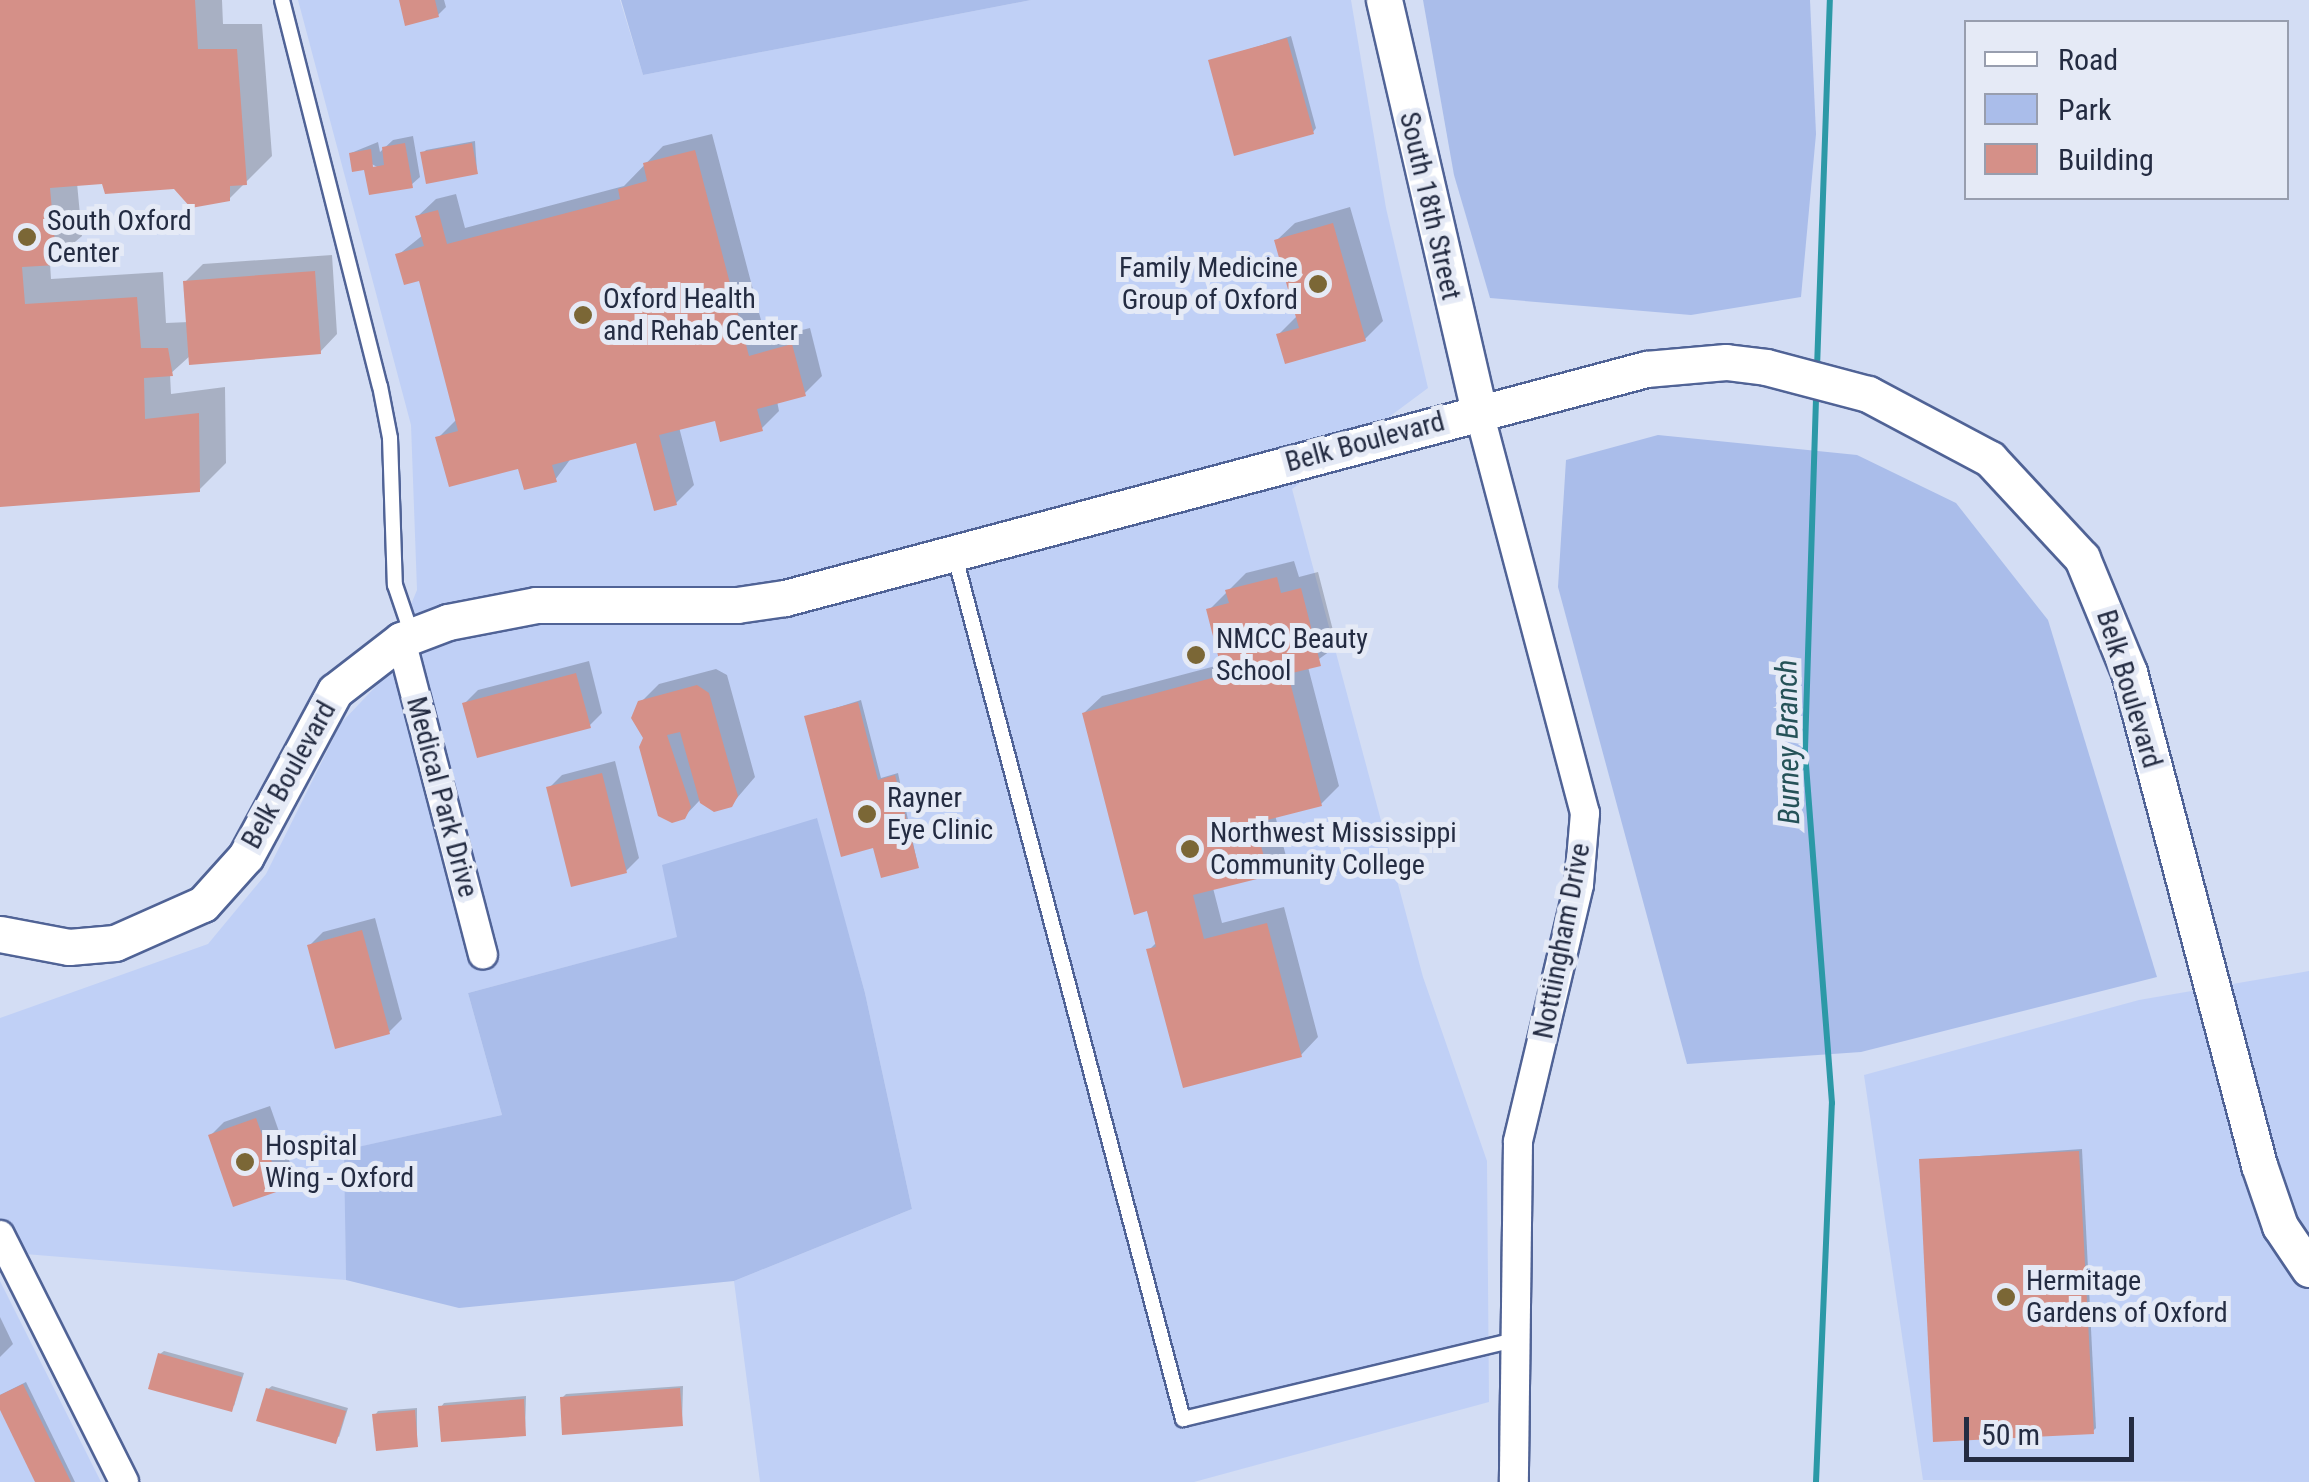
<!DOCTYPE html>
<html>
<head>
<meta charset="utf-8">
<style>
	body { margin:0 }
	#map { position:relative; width:2309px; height:1482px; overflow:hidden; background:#d3ddf4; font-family:"Roboto Condensed",sans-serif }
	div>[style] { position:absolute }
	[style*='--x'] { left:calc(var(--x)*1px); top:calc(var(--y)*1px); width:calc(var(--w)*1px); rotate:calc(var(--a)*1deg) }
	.built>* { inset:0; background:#c0d0f6 }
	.green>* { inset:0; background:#aabdea }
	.shadow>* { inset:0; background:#0003 }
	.stream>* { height:6px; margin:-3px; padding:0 3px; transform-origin:3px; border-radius:3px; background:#2c99a7 }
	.building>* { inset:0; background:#d59088 }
	.roads { filter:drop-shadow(2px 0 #506396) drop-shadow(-2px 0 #506396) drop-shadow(0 2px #506396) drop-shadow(0 -2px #506396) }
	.service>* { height:14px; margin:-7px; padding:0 7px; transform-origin:7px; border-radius:7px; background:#fff }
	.minor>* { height:28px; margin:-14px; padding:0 14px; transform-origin:14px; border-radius:14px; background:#fff }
	.tertiary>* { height:35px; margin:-17.5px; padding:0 17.5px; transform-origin:17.5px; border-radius:17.5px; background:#fff }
	.dots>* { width:28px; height:28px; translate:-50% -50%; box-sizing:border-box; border:5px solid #e5eaf6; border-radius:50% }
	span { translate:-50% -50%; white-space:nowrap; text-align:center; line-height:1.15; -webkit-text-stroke:10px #e5eaf6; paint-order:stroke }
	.street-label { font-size:28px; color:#242c42 }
	.poi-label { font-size:28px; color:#242c42 }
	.left { translate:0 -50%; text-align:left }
	.right { translate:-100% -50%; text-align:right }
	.water-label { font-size:30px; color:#255258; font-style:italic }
	.legend { position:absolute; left:1964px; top:20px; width:325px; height:180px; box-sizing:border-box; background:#e5eaf6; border:2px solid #989eae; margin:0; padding:12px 18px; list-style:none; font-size:30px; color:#242c42 }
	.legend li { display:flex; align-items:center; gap:20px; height:50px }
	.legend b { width:50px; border:2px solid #989eae }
	.scale { position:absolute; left:1964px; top:1417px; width:170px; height:45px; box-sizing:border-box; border:5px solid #242c42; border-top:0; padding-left:12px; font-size:30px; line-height:35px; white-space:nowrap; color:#242c42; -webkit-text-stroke:8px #e5eaf6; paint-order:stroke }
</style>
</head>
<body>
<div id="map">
	<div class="built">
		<i style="clip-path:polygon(298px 0,620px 0,643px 75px,1031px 0,1351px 0,1386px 208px,1428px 388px,1292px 489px,1423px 977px,1487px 1161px,1489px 1402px,1194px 1482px,760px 1482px,734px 1281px,912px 1209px,865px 993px,816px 818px,678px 937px,468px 993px,502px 1115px,345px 1150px,346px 1280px,0 1252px,0 1018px,208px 944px,266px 874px,341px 723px,378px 684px,417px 590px,411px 425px)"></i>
		<i style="clip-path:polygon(2309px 971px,2309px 1482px,1923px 1480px,1864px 1075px,2139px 1000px)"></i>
		<i style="clip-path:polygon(0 1281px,101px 1482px,0 1482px)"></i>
	</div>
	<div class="green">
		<i style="clip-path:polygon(621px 0,1031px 0,643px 75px)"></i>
		<i style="clip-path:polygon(1423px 0,1810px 0,1816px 134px,1801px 297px,1691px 315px,1490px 298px,1454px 175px)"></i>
		<i style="clip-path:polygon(1658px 435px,1857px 455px,1956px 503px,2048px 620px,2157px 977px,1861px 1052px,1687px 1064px,1558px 587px,1566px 460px)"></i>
		<i style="clip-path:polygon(817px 818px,865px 993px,912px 1209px,734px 1281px,459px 1308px,346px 1280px,344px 1150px,502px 1115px,468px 993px,677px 937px,662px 865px)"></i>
	</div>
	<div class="shadow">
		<i style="clip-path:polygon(0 0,222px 0,223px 24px,262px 24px,272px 156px,229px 199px,175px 187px,77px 183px,82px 236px,50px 263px,51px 279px,163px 272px,166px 323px,189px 322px,185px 282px,203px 264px,332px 255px,337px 334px,320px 352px,191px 355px,170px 374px,171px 394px,225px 387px,226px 463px,199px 490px,0 505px)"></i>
		<i style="clip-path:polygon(402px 0,444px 0,446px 7px,438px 15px)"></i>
		<i style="clip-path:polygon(1291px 36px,1316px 128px,1313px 132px,1211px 61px)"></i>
		<i style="clip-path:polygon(712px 134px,766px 339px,810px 328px,822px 376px,804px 394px,777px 401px,779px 411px,761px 429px,716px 418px,679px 427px,694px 485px,676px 503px,637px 440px,572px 457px,555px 480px,438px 438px,456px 420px,421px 278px,398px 255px,423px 235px,418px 216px,436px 199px,456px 194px,465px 228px,624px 186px,663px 146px)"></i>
		<i style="clip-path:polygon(413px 136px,420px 177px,411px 185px,351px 153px,378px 142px,380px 152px,393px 140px)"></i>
		<i style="clip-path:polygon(475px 141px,477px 172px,423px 153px,426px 150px)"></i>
		<i style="clip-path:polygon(1350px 207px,1383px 321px,1365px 339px,1279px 334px,1298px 315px,1277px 240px,1295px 223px)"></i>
		<i style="clip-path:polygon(1294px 561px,1299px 577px,1318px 572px,1337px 646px,1308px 667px,1339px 786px,1321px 804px,1275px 815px,1286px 856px,1268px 873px,1213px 888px,1222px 923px,1284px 907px,1318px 1037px,1301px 1055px,1149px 950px,1157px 942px,1084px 713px,1102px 696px,1223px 664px,1209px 610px,1246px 573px)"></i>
		<i style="clip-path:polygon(589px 661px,602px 713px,589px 726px,465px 703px,478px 690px)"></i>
		<i style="clip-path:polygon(716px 669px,727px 675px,755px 777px,731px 805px,700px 800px,684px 817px,646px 738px,640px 703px,659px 684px)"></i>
		<i style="clip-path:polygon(861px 700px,881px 778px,898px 773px,918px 866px,874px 845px,807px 717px)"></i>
		<i style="clip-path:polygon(615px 761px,639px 858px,626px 871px,549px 788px,562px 775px)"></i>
		<i style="clip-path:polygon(375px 918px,402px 1019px,389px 1032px,310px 945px,323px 932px)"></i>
		<i style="clip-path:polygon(270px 1106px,294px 1174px,281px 1187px,211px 1135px,224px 1122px)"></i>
		<i style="clip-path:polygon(2082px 1149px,2096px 1428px,2092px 1432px,1921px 1160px)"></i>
		<i style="clip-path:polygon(0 1317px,13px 1344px,0 1357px)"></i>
		<i style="clip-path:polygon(164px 1351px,244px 1373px,234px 1406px,160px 1354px)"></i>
		<i style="clip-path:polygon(26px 1382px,75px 1482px,38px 1482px,0 1404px,0 1395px)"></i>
		<i style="clip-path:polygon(272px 1386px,348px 1408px,339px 1437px,268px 1389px)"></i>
		<i style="clip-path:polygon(683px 1386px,682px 1424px,562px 1398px,566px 1394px)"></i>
		<i style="clip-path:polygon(526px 1396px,525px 1433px,441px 1407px,444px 1403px)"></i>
		<i style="clip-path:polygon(417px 1408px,417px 1445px,375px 1415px,378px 1411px)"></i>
	</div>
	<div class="stream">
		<i style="--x:1817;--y:368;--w:368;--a:-88"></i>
		<i style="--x:1816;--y:1482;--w:379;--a:-87.6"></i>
		<i style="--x:1832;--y:1103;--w:355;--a:-94.4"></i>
		<i style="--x:1805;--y:749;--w:358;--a:-88.2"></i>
	</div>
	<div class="building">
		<i style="clip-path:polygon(0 0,195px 0,198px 49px,237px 49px,247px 185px,230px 186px,230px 201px,191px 208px,174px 189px,105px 194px,102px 184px,50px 188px,57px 265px,22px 267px,25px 304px,137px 297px,141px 348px,168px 348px,173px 376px,144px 378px,145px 419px,199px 413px,200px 492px,0 507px)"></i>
		<i style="clip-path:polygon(399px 0,435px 0,439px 17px,405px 26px)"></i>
		<i style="clip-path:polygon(1287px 38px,1314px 134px,1234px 156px,1208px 60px)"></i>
		<i style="clip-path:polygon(405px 143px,413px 188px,369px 195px,364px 170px,352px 172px,349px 153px,371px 149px,373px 167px,384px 165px,382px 147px)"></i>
		<i style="clip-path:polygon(472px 143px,478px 174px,426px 184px,420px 152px)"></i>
		<i style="clip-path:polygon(695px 150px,749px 356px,792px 344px,806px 396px,757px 409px,763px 431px,720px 442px,715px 421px,659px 435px,677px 505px,654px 511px,636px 443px,552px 465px,557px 482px,524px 490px,518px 469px,449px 487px,435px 437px,458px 431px,419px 281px,404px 285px,395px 254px,424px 246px,415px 216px,438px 210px,447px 244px,620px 199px,618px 189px,647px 181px,643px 163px)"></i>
		<i style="clip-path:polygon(1333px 223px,1366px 341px,1285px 364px,1276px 334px,1299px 328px,1274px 240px)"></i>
		<i style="clip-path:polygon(315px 271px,321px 354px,189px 365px,183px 281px)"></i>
		<i style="clip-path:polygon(1277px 577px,1281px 593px,1301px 588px,1321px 666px,1288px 674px,1322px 806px,1255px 823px,1269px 876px,1193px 895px,1204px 939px,1267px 923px,1302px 1057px,1183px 1088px,1146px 949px,1156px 947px,1147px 911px,1134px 915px,1082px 713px,1223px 675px,1206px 609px,1229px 603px,1225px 590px)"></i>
		<i style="clip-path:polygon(576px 673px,591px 728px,477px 758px,462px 703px)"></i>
		<i style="clip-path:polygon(697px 685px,709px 693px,738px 796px,732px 807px,714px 812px,700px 803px,680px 732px,667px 735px,691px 807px,685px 819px,672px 823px,658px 816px,639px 747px,643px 738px,631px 718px,638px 701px)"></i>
		<i style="clip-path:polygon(858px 702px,878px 780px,895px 775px,919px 868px,881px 878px,873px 848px,841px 857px,804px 716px)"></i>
		<i style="clip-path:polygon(602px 773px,627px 873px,571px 887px,546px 787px)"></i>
		<i style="clip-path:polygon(362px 930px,390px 1034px,335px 1049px,307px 945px)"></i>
		<i style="clip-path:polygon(256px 1118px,282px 1190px,233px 1207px,208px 1135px)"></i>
		<i style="clip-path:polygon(2079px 1151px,2094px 1434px,1933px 1442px,1919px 1159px)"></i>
		<i style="clip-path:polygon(158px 1353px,242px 1377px,232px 1412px,148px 1389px)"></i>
		<i style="clip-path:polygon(23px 1384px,71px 1482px,35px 1482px,0 1410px,0 1395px)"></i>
		<i style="clip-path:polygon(266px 1388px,346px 1411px,336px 1444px,256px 1421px)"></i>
		<i style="clip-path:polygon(680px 1388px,683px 1426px,562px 1435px,560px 1397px)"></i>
		<i style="clip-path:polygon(524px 1399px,526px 1436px,441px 1442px,438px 1406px)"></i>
		<i style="clip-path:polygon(415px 1410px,418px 1447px,376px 1451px,372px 1414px)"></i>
	</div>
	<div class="roads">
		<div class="service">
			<i style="--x:282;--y:0;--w:398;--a:75.8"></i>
			<i style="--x:380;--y:386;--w:53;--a:79.1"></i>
			<i style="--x:390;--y:438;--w:147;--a:88.1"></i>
			<i style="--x:395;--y:585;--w:53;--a:71.2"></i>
			<i style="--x:954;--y:553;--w:896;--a:75.19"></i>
			<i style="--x:1183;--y:1419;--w:337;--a:-13.4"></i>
		</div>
		<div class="minor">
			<i style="--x:1479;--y:412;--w:415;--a:75.2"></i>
			<i style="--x:1585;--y:813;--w:72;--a:94.8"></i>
			<i style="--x:1579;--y:885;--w:264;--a:103.4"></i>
			<i style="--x:1518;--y:1142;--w:340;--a:90.7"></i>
			<i style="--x:401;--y:640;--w:325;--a:75.4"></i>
			<i style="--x:0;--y:1235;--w:276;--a:63.3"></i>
		</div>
		<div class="tertiary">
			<i style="--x:1384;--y:0;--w:423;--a:77"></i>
			<i style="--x:0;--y:934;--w:70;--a:10.7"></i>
			<i style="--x:69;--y:947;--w:46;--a:-5"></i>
			<i style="--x:115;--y:943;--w:96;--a:-23.9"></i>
			<i style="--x:203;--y:904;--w:64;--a:-48.1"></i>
			<i style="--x:246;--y:856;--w:187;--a:-61.7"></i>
			<i style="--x:335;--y:691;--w:83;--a:-37.7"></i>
			<i style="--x:401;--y:640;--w:50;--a:-21"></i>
			<i style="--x:448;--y:622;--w:90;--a:-10.9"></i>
			<i style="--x:536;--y:605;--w:201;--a:0"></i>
			<i style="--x:737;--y:605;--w:49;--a:-8.3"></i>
			<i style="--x:785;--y:598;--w:891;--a:-14.89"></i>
			<i style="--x:1646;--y:369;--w:80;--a:-5"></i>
			<i style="--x:1726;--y:362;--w:40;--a:7.1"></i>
			<i style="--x:1766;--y:367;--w:106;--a:14.8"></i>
			<i style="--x:1868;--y:394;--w:138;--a:28"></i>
			<i style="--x:1990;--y:459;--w:135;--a:47.1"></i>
			<i style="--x:2082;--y:558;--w:123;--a:67.6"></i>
			<i style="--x:2129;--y:672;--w:510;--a:75.23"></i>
			<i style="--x:2259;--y:1165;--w:65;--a:71"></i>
			<i style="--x:2280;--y:1226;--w:52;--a:56"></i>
		</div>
	</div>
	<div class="dots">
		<i style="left:27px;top:237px;background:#7b6736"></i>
		<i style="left:1318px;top:284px;background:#7b6736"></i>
		<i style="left:583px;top:315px;background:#7b6736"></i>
		<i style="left:1196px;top:655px;background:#7b6736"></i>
		<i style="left:867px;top:814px;background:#7b6736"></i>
		<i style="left:1190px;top:849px;background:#7b6736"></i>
		<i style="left:245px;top:1162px;background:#7b6736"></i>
		<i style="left:2006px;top:1297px;background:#7b6736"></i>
	</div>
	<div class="street-label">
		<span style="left:1430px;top:206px;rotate:77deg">South 18th Street</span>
		<span style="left:1365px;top:442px;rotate:-15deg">Belk Boulevard</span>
		<span style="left:2129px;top:689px;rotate:73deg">Belk Boulevard</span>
		<span style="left:289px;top:775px;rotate:-61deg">Belk Boulevard</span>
		<span style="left:442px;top:797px;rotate:75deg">Medical Park Drive</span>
		<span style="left:1562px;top:941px;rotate:-79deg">Nottiingham Drive</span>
	</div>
	<div class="poi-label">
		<span class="left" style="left:47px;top:237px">South Oxford<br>Center</span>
		<span class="right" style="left:1298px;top:284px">Family Medicine<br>Group of Oxford</span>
		<span class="left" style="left:603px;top:315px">Oxford Health<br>and Rehab Center</span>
		<span class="left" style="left:1216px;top:655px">NMCC Beauty<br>School</span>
		<span class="left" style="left:887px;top:814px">Rayner<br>Eye Clinic</span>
		<span class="left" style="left:1210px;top:849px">Northwest Mississippi<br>Community College</span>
		<span class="left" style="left:265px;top:1162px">Hospital<br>Wing - Oxford</span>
		<span class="left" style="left:2026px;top:1297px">Hermitage<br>Gardens of Oxford</span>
	</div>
	<div class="water-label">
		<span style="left:1788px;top:742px;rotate:-91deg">Burney Branch</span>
	</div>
	<ul class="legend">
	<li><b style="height:12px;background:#fff"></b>Road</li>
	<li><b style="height:28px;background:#aabdea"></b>Park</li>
	<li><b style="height:28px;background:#d59088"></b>Building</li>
	</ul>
	<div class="scale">50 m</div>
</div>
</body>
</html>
